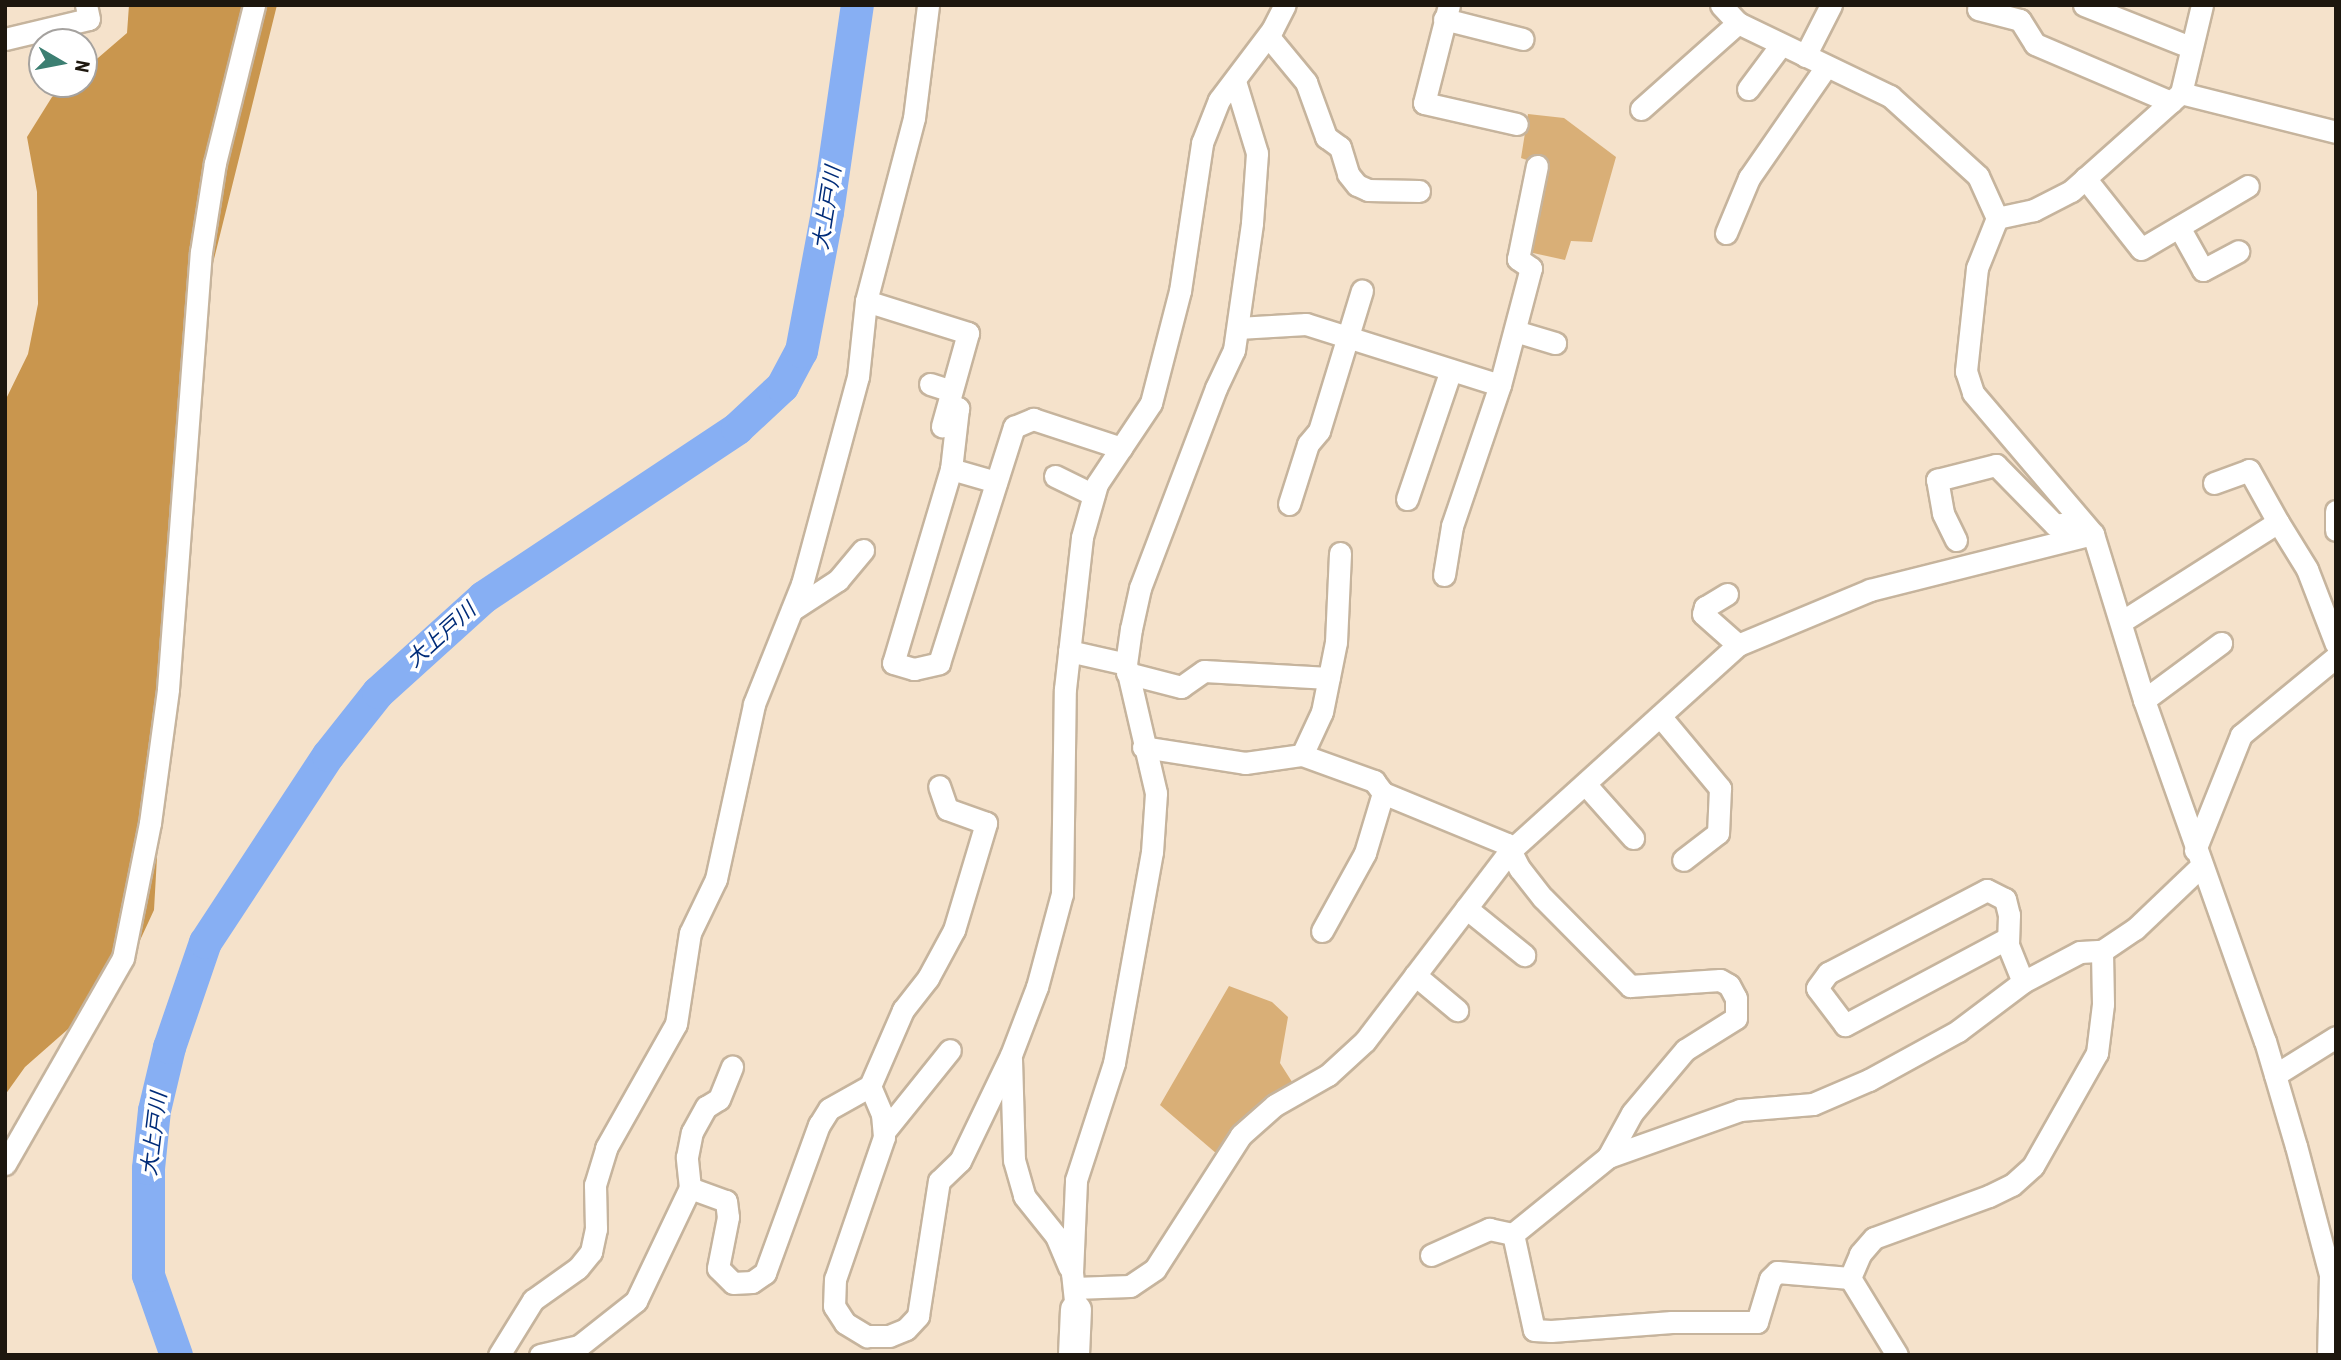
<!DOCTYPE html>
<html>
<head>
<meta charset="utf-8">
<style>
	body { margin:0 }
	#map { position:relative; width:2341px; height:1360px; overflow:hidden; background:#f5e2cb; font-family:"Roboto Condensed","Noto Sans JP",sans-serif }
	div>[style] { position:absolute }
	[style*='--x'] { left:calc(var(--x)*1px); top:calc(var(--y)*1px); width:calc(var(--w)*1px); rotate:calc(var(--a)*1deg) }
	.green>* { inset:0; background:#d9af77 }
	.forest>* { inset:0; background:#c9964e }
	.river>* { height:33px; margin:-16.5px; padding:0 16.5px; transform-origin:16.5px; border-radius:16.5px; background:#87aff3 }
	.roads { filter:drop-shadow(2px 0 #c6b49d) drop-shadow(-2px 0 #c6b49d) drop-shadow(0 2px #c6b49d) drop-shadow(0 -2px #c6b49d) }
	.street>* { height:21px; margin:-10.5px; padding:0 10.5px; transform-origin:10.5px; border-radius:10.5px; background:#fff }
	.secondary>* { height:30px; margin:-15px; padding:0 15px; transform-origin:15px; border-radius:15px; background:#fff }
	span { translate:-50% -50%; white-space:nowrap; text-align:center; line-height:1.15; -webkit-text-stroke:7px #fff; paint-order:stroke }
	.water-label { font-size:21px; color:#012c79; font-style:italic }
	.frame { position:absolute; inset:0; border:7px solid #1d170e; pointer-events:none }
	.north { position:absolute; left:28px; top:28px; width:70px; height:70px; box-sizing:border-box; background:#fff; border:2px solid #a5a29f; border-radius:50%; rotate:100deg; font-size:19px; font-weight:700; line-height:28px; text-align:center; color:#1d170e }
	.north::after { content:''; display:block; margin:auto; width:24px; height:32px; background:#3c7f72; clip-path:polygon(50% 0,100% 100%,50% 72%,0 100%) }
</style>
</head>
<body>
<div id="map">
	<div class="green">
		<i style="clip-path:polygon(1528px 114px,1564px 118px,1616px 157px,1592px 242px,1571px 241px,1565px 260px,1524px 251px,1544px 166px,1521px 158px)"></i>
		<i style="clip-path:polygon(1229px 986px,1272px 1002px,1288px 1017px,1280px 1063px,1294px 1085px,1217px 1154px,1160px 1105px)"></i>
	</div>
	<div class="forest">
		<i style="clip-path:polygon(129px 5px,277px 5px,184px 380px,154px 910px,130px 962px,75px 1023px,25px 1067px,5px 1095px,5px 401px,28px 354px,38px 304px,37px 192px,27px 137px,52px 97px,68px 84px,84px 84px,84px 70px,127px 33px)"></i>
	</div>
	<div class="river">
		<i style="--x:176;--y:1355;--w:85;--a:-109.3"></i>
		<i style="--x:148;--y:1275;--w:107;--a:-90"></i>
		<i style="--x:148;--y:1168;--w:58;--a:-84.1"></i>
		<i style="--x:154;--y:1110;--w:65;--a:-76.6"></i>
		<i style="--x:169;--y:1047;--w:111;--a:-71.1"></i>
		<i style="--x:205;--y:942;--w:224;--a:-56.7"></i>
		<i style="--x:328;--y:755;--w:80;--a:-51.6"></i>
		<i style="--x:378;--y:692;--w:142;--a:-42.1"></i>
		<i style="--x:483;--y:597;--w:305;--a:-33.6"></i>
		<i style="--x:737;--y:428;--w:62;--a:-43"></i>
		<i style="--x:782;--y:386;--w:40;--a:-62"></i>
		<i style="--x:801;--y:351;--w:141;--a:-79.4"></i>
		<i style="--x:827;--y:212;--w:209;--a:-81.8"></i>
	</div>
	<div class="roads">
		<div class="street">
			<i style="--x:1449;--y:5;--w:101;--a:104.3"></i>
			<i style="--x:1424;--y:103;--w:95;--a:12.7"></i>
			<i style="--x:1721;--y:5;--w:25;--a:47"></i>
			<i style="--x:1738;--y:23;--w:169;--a:25.7"></i>
			<i style="--x:1890;--y:96;--w:119;--a:42.3"></i>
			<i style="--x:1978;--y:176;--w:46;--a:65.7"></i>
			<i style="--x:2084;--y:5;--w:114;--a:21.6"></i>
			<i style="--x:2202;--y:5;--w:90;--a:103.4"></i>
			<i style="--x:2181;--y:93;--w:147;--a:138.3"></i>
			<i style="--x:2071;--y:191;--w:42;--a:152.8"></i>
			<i style="--x:2034;--y:210;--w:38;--a:168"></i>
			<i style="--x:1997;--y:218;--w:54;--a:111.8"></i>
			<i style="--x:1977;--y:268;--w:104;--a:96.1"></i>
			<i style="--x:1966;--y:371;--w:23;--a:72"></i>
			<i style="--x:1973;--y:393;--w:185;--a:49.6"></i>
			<i style="--x:2093;--y:534;--w:174;--a:72.9"></i>
			<i style="--x:2144;--y:700;--w:362;--a:70.5"></i>
			<i style="--x:2265;--y:1041;--w:109;--a:73.6"></i>
			<i style="--x:2296;--y:1146;--w:133;--a:75.2"></i>
			<i style="--x:2330;--y:1275;--w:80;--a:91.4"></i>
			<i style="--x:1978;--y:9;--w:43;--a:14.7"></i>
			<i style="--x:2020;--y:20;--w:28;--a:58"></i>
			<i style="--x:2035;--y:44;--w:148;--a:23.1"></i>
			<i style="--x:1444;--y:19;--w:81;--a:14.2"></i>
			<i style="--x:1268;--y:36;--w:60;--a:50.4"></i>
			<i style="--x:1306;--y:82;--w:59;--a:70"></i>
			<i style="--x:1326;--y:137;--w:17;--a:36"></i>
			<i style="--x:1340;--y:147;--w:28;--a:73"></i>
			<i style="--x:1348;--y:174;--w:14;--a:51"></i>
			<i style="--x:1357;--y:185;--w:12;--a:24"></i>
			<i style="--x:1368;--y:190;--w:51;--a:1.1"></i>
			<i style="--x:5;--y:39;--w:86;--a:-13.4"></i>
			<i style="--x:89;--y:19;--w:14;--a:-102"></i>
			<i style="--x:1805;--y:56;--w:57;--a:-63"></i>
			<i style="--x:1748;--y:89;--w:54;--a:-53.3"></i>
			<i style="--x:2181;--y:93;--w:160;--a:14.1"></i>
			<i style="--x:1641;--y:109;--w:130;--a:-41.6"></i>
			<i style="--x:2085;--y:178;--w:90;--a:51.7"></i>
			<i style="--x:2141;--y:249;--w:124;--a:-30.5"></i>
			<i style="--x:2179;--y:227;--w:49;--a:60.8"></i>
			<i style="--x:2203;--y:270;--w:40;--a:-28"></i>
			<i style="--x:1726;--y:233;--w:60;--a:-67.3"></i>
			<i style="--x:1749;--y:178;--w:135;--a:-55.3"></i>
			<i style="--x:866;--y:301;--w:107;--a:17.4"></i>
			<i style="--x:968;--y:333;--w:97;--a:105.6"></i>
			<i style="--x:1238;--y:328;--w:68;--a:-3.4"></i>
			<i style="--x:1306;--y:324;--w:203;--a:17.5"></i>
			<i style="--x:1515;--y:331;--w:42;--a:16.7"></i>
			<i style="--x:930;--y:384;--w:22;--a:18"></i>
			<i style="--x:950;--y:405;--w:9;--a:21"></i>
			<i style="--x:958;--y:408;--w:61;--a:96.5"></i>
			<i style="--x:951;--y:469;--w:47;--a:16.1"></i>
			<i style="--x:951;--y:469;--w:202;--a:106.6"></i>
			<i style="--x:893;--y:663;--w:22;--a:16"></i>
			<i style="--x:914;--y:669;--w:26;--a:-13"></i>
			<i style="--x:939;--y:663;--w:248;--a:-72.4"></i>
			<i style="--x:1014;--y:427;--w:21;--a:-23"></i>
			<i style="--x:1033;--y:419;--w:93;--a:18.2"></i>
			<i style="--x:1055;--y:476;--w:43;--a:26"></i>
			<i style="--x:2214;--y:483;--w:37;--a:-20"></i>
			<i style="--x:2249;--y:470;--w:60;--a:60.9"></i>
			<i style="--x:1407;--y:499;--w:136;--a:-71.2"></i>
			<i style="--x:1289;--y:504;--w:63;--a:-72.4"></i>
			<i style="--x:1308;--y:444;--w:17;--a:-50"></i>
			<i style="--x:1319;--y:431;--w:147;--a:-73"></i>
			<i style="--x:2336;--y:511;--w:19;--a:90"></i>
			<i style="--x:1956;--y:540;--w:30;--a:-116"></i>
			<i style="--x:1943;--y:513;--w:34;--a:-100"></i>
			<i style="--x:1937;--y:480;--w:61;--a:-14.3"></i>
			<i style="--x:1996;--y:465;--w:84;--a:45.5"></i>
			<i style="--x:2055;--y:525;--w:27;--a:-8"></i>
			<i style="--x:1444;--y:575;--w:50;--a:-80.7"></i>
			<i style="--x:1452;--y:526;--w:149;--a:-71.2"></i>
			<i style="--x:1500;--y:385;--w:121;--a:-75.2"></i>
			<i style="--x:1531;--y:268;--w:16;--a:-145"></i>
			<i style="--x:1518;--y:259;--w:95;--a:-78.5"></i>
			<i style="--x:1727;--y:594;--w:26;--a:149"></i>
			<i style="--x:1705;--y:607;--w:7;--a:106"></i>
			<i style="--x:1703;--y:614;--w:47;--a:41.5"></i>
			<i style="--x:792;--y:610;--w:55;--a:-33.1"></i>
			<i style="--x:838;--y:580;--w:39;--a:-50"></i>
			<i style="--x:2121;--y:622;--w:186;--a:-32.5"></i>
			<i style="--x:2278;--y:522;--w:55;--a:58.3"></i>
			<i style="--x:2307;--y:569;--w:80;--a:68.9"></i>
			<i style="--x:1069;--y:651;--w:58;--a:12.8"></i>
			<i style="--x:1127;--y:673;--w:56;--a:14.5"></i>
			<i style="--x:1181;--y:687;--w:28;--a:-35"></i>
			<i style="--x:1204;--y:671;--w:125;--a:3.2"></i>
			<i style="--x:2144;--y:700;--w:96;--a:-36.5"></i>
			<i style="--x:1660;--y:716;--w:94;--a:50.2"></i>
			<i style="--x:1720;--y:788;--w:45;--a:92.5"></i>
			<i style="--x:1718;--y:833;--w:44;--a:142.4"></i>
			<i style="--x:1143;--y:747;--w:103;--a:8.9"></i>
			<i style="--x:1245;--y:763;--w:58;--a:-8"></i>
			<i style="--x:1302;--y:755;--w:77;--a:19.9"></i>
			<i style="--x:1374;--y:781;--w:15;--a:53"></i>
			<i style="--x:1383;--y:793;--w:134;--a:22.4"></i>
			<i style="--x:1507;--y:844;--w:28;--a:63"></i>
			<i style="--x:1520;--y:869;--w:37;--a:52"></i>
			<i style="--x:1543;--y:898;--w:124;--a:45.3"></i>
			<i style="--x:1630;--y:986;--w:90;--a:-3.8"></i>
			<i style="--x:1720;--y:980;--w:10;--a:29"></i>
			<i style="--x:1729;--y:985;--w:15;--a:62"></i>
			<i style="--x:1736;--y:998;--w:20;--a:90"></i>
			<i style="--x:1736;--y:1018;--w:60;--a:147.9"></i>
			<i style="--x:1685;--y:1050;--w:82;--a:130.1"></i>
			<i style="--x:1632;--y:1113;--w:50;--a:118.6"></i>
			<i style="--x:1302;--y:755;--w:47;--a:-65.1"></i>
			<i style="--x:1322;--y:712;--w:71;--a:-78.7"></i>
			<i style="--x:1336;--y:642;--w:89;--a:-87.4"></i>
			<i style="--x:1586;--y:785;--w:71;--a:48.4"></i>
			<i style="--x:2195;--y:850;--w:124;--a:-68.2"></i>
			<i style="--x:2241;--y:735;--w:123;--a:-39.4"></i>
			<i style="--x:1466;--y:908;--w:75;--a:39"></i>
			<i style="--x:1322;--y:931;--w:89;--a:-61.1"></i>
			<i style="--x:1365;--y:853;--w:63;--a:-73.3"></i>
			<i style="--x:2008;--y:938;--w:185;--a:151.9"></i>
			<i style="--x:1845;--y:1025;--w:46;--a:-127.1"></i>
			<i style="--x:1817;--y:988;--w:19;--a:-54"></i>
			<i style="--x:1828;--y:973;--w:179;--a:-27.6"></i>
			<i style="--x:1987;--y:890;--w:20;--a:27"></i>
			<i style="--x:2005;--y:899;--w:16;--a:76"></i>
			<i style="--x:2009;--y:915;--w:30;--a:92"></i>
			<i style="--x:2008;--y:945;--w:40;--a:68"></i>
			<i style="--x:1415;--y:975;--w:55;--a:39.8"></i>
			<i style="--x:1011;--y:1059;--w:101;--a:88.3"></i>
			<i style="--x:1014;--y:1160;--w:37;--a:74"></i>
			<i style="--x:1024;--y:1196;--w:51;--a:51.3"></i>
			<i style="--x:1056;--y:1236;--w:34;--a:67"></i>
			<i style="--x:2275;--y:1075;--w:72;--a:-31.9"></i>
			<i style="--x:870;--y:1086;--w:83;--a:-66.5"></i>
			<i style="--x:903;--y:1010;--w:41;--a:-52"></i>
			<i style="--x:928;--y:978;--w:55;--a:-61.6"></i>
			<i style="--x:954;--y:930;--w:112;--a:-73.3"></i>
			<i style="--x:986;--y:823;--w:41;--a:-160.3"></i>
			<i style="--x:947;--y:809;--w:24;--a:-109"></i>
			<i style="--x:884;--y:1132;--w:105;--a:-51.2"></i>
			<i style="--x:5;--y:1164;--w:237;--a:-60.2"></i>
			<i style="--x:123;--y:958;--w:138;--a:-78.7"></i>
			<i style="--x:150;--y:823;--w:135;--a:-82.3"></i>
			<i style="--x:168;--y:689;--w:438;--a:-85.7"></i>
			<i style="--x:201;--y:252;--w:90;--a:-81.1"></i>
			<i style="--x:215;--y:163;--w:163;--a:-76.1"></i>
			<i style="--x:690;--y:1188;--w:31;--a:-96"></i>
			<i style="--x:687;--y:1157;--w:25;--a:-79"></i>
			<i style="--x:692;--y:1132;--w:29;--a:-61"></i>
			<i style="--x:706;--y:1107;--w:15;--a:-32"></i>
			<i style="--x:719;--y:1099;--w:35;--a:-68"></i>
			<i style="--x:1513;--y:1234;--w:122;--a:-39"></i>
			<i style="--x:1608;--y:1157;--w:140;--a:-19.6"></i>
			<i style="--x:1740;--y:1110;--w:73;--a:-4.7"></i>
			<i style="--x:1813;--y:1104;--w:61;--a:-23.2"></i>
			<i style="--x:1869;--y:1080;--w:102;--a:-28.8"></i>
			<i style="--x:1958;--y:1031;--w:81;--a:-37"></i>
			<i style="--x:2023;--y:982;--w:64;--a:-27.8"></i>
			<i style="--x:2080;--y:952;--w:22;--a:-3"></i>
			<i style="--x:2102;--y:951;--w:40;--a:-34"></i>
			<i style="--x:2135;--y:929;--w:90;--a:-43.6"></i>
			<i style="--x:1431;--y:1255;--w:64;--a:-24.1"></i>
			<i style="--x:1489;--y:1229;--w:25;--a:12"></i>
			<i style="--x:1513;--y:1234;--w:98;--a:77.7"></i>
			<i style="--x:1534;--y:1330;--w:17;--a:3"></i>
			<i style="--x:1551;--y:1331;--w:121;--a:-4.3"></i>
			<i style="--x:1672;--y:1322;--w:85;--a:0"></i>
			<i style="--x:1757;--y:1322;--w:45;--a:-73.2"></i>
			<i style="--x:1770;--y:1279;--w:10;--a:-45"></i>
			<i style="--x:1777;--y:1272;--w:73;--a:4.7"></i>
			<i style="--x:1850;--y:1278;--w:26;--a:-67"></i>
			<i style="--x:1860;--y:1254;--w:21;--a:-49"></i>
			<i style="--x:1874;--y:1238;--w:122;--a:-20.1"></i>
			<i style="--x:1989;--y:1196;--w:25;--a:-26"></i>
			<i style="--x:2012;--y:1185;--w:28;--a:-42"></i>
			<i style="--x:2033;--y:1166;--w:130;--a:-60.5"></i>
			<i style="--x:2097;--y:1053;--w:49;--a:-83"></i>
			<i style="--x:2103;--y:1004;--w:53;--a:-91.1"></i>
			<i style="--x:1850;--y:1278;--w:90;--a:58.6"></i>
			<i style="--x:1074;--y:1288;--w:56;--a:-2"></i>
			<i style="--x:1130;--y:1286;--w:30;--a:-34"></i>
			<i style="--x:1155;--y:1269;--w:159;--a:-57.3"></i>
			<i style="--x:1241;--y:1135;--w:45;--a:-41.4"></i>
			<i style="--x:1275;--y:1105;--w:61;--a:-29.5"></i>
			<i style="--x:1328;--y:1075;--w:50;--a:-42.6"></i>
			<i style="--x:1365;--y:1041;--w:239;--a:-52.7"></i>
			<i style="--x:1510;--y:851;--w:307;--a:-42.1"></i>
			<i style="--x:1738;--y:645;--w:143;--a:-22.6"></i>
			<i style="--x:1870;--y:590;--w:230;--a:-14.1"></i>
			<i style="--x:1075;--y:1301;--w:28;--a:-96"></i>
			<i style="--x:1072;--y:1273;--w:93;--a:-87.5"></i>
			<i style="--x:1076;--y:1180;--w:123;--a:-72"></i>
			<i style="--x:1114;--y:1063;--w:214;--a:-79.8"></i>
			<i style="--x:1152;--y:852;--w:59;--a:-86.1"></i>
			<i style="--x:1156;--y:793;--w:132;--a:-103.1"></i>
			<i style="--x:1126;--y:664;--w:35;--a:-82"></i>
			<i style="--x:1131;--y:629;--w:42;--a:-77.6"></i>
			<i style="--x:1140;--y:588;--w:214;--a:-69.2"></i>
			<i style="--x:1216;--y:388;--w:42;--a:-64.7"></i>
			<i style="--x:1234;--y:350;--w:128;--a:-81.9"></i>
			<i style="--x:1252;--y:223;--w:70;--a:-85.9"></i>
			<i style="--x:1257;--y:153;--w:75;--a:-107"></i>
			<i style="--x:499;--y:1355;--w:65;--a:-58.3"></i>
			<i style="--x:533;--y:1300;--w:55;--a:-35.4"></i>
			<i style="--x:578;--y:1268;--w:21;--a:-51"></i>
			<i style="--x:591;--y:1252;--w:24;--a:-78"></i>
			<i style="--x:596;--y:1229;--w:44;--a:-91.3"></i>
			<i style="--x:595;--y:1185;--w:39;--a:-73"></i>
			<i style="--x:606;--y:1148;--w:142;--a:-60.6"></i>
			<i style="--x:676;--y:1024;--w:92;--a:-81.3"></i>
			<i style="--x:690;--y:933;--w:60;--a:-64.3"></i>
			<i style="--x:716;--y:879;--w:179;--a:-77.7"></i>
			<i style="--x:754;--y:704;--w:129;--a:-68.2"></i>
			<i style="--x:802;--y:584;--w:214;--a:-74.9"></i>
			<i style="--x:858;--y:377;--w:76;--a:-84"></i>
			<i style="--x:866;--y:301;--w:189;--a:-75.3"></i>
			<i style="--x:914;--y:118;--w:114;--a:-82.9"></i>
			<i style="--x:540;--y:1355;--w:40;--a:-13"></i>
			<i style="--x:579;--y:1346;--w:73;--a:-38.3"></i>
			<i style="--x:636;--y:1301;--w:125;--a:-64.5"></i>
			<i style="--x:690;--y:1188;--w:38;--a:20"></i>
			<i style="--x:726;--y:1201;--w:16;--a:83"></i>
			<i style="--x:728;--y:1217;--w:52;--a:101.1"></i>
			<i style="--x:718;--y:1268;--w:21;--a:45"></i>
			<i style="--x:733;--y:1283;--w:19;--a:-3"></i>
			<i style="--x:752;--y:1282;--w:16;--a:-35"></i>
			<i style="--x:765;--y:1273;--w:158;--a:-70"></i>
			<i style="--x:819;--y:1125;--w:19;--a:-58"></i>
			<i style="--x:829;--y:1109;--w:47;--a:-29.3"></i>
			<i style="--x:870;--y:1086;--w:30;--a:67"></i>
			<i style="--x:882;--y:1114;--w:23;--a:85"></i>
			<i style="--x:884;--y:1137;--w:150;--a:109"></i>
			<i style="--x:835;--y:1279;--w:27;--a:92"></i>
			<i style="--x:834;--y:1306;--w:20;--a:57"></i>
			<i style="--x:845;--y:1323;--w:26;--a:31"></i>
			<i style="--x:867;--y:1336;--w:22;--a:0"></i>
			<i style="--x:889;--y:1336;--w:18;--a:-22"></i>
			<i style="--x:906;--y:1329;--w:18;--a:-47"></i>
			<i style="--x:918;--y:1316;--w:137;--a:-81.2"></i>
			<i style="--x:939;--y:1181;--w:29;--a:-44"></i>
			<i style="--x:960;--y:1161;--w:118;--a:-64.3"></i>
			<i style="--x:1011;--y:1055;--w:73;--a:-69.1"></i>
			<i style="--x:1037;--y:987;--w:96;--a:-75"></i>
			<i style="--x:1062;--y:894;--w:205;--a:-89.2"></i>
			<i style="--x:1065;--y:689;--w:153;--a:-83.6"></i>
			<i style="--x:1082;--y:537;--w:55;--a:-74.2"></i>
			<i style="--x:1097;--y:484;--w:97;--a:-56.3"></i>
			<i style="--x:1151;--y:403;--w:116;--a:-75.5"></i>
			<i style="--x:1180;--y:291;--w:150;--a:-81.5"></i>
			<i style="--x:1202;--y:143;--w:46;--a:-68.4"></i>
			<i style="--x:1219;--y:100;--w:88;--a:-52.9"></i>
			<i style="--x:1272;--y:30;--w:28;--a:-63"></i>
		</div>
		<div class="secondary">
			<i style="--x:1074;--y:1355;--w:45;--a:-87.5"></i>
		</div>
	</div>
	<div class="water-label">
		<span style="left:827px;top:208px;rotate:-81deg">大上戸川</span>
		<span style="left:441px;top:635px;rotate:-42deg">大上戸川</span>
		<span style="left:154px;top:1134px;rotate:-83deg">大上戸川</span>
	</div>
	<div class="frame"></div>
	<div class="north">N</div>
</div>
</body>
</html>
